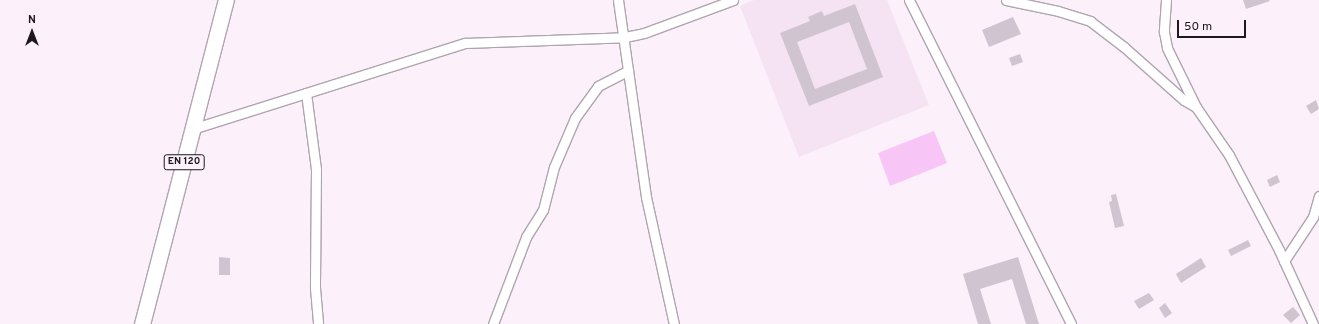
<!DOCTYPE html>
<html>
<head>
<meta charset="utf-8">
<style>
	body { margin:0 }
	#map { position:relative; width:1319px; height:324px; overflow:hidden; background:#fcf0fb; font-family:Overpass,sans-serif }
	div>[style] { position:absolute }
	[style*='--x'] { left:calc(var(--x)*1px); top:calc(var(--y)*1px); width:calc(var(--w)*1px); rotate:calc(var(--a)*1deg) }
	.built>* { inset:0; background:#f5e3f4 }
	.green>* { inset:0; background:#f8c6f6 }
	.building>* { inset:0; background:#cfc4cf }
	.roads { filter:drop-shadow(1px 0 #afa5af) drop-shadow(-1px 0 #afa5af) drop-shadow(0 1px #afa5af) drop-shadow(0 -1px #afa5af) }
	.street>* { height:9px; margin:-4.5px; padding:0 4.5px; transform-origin:4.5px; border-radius:4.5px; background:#fff }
	.primary>* { height:15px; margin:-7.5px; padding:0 7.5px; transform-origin:7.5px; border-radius:7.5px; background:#fff }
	span { translate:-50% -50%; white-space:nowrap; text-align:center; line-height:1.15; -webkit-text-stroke:4px #fcf0fb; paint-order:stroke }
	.shield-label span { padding:1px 3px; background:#fcf0fb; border:1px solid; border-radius:3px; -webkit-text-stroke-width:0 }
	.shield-label { font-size:10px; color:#1c181b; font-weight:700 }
	.north { position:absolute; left:12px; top:12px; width:40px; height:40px; -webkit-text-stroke:3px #fcf0fb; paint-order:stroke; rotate:0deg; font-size:11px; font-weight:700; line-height:16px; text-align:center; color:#1c181b }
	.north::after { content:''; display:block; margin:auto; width:14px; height:18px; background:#1c181b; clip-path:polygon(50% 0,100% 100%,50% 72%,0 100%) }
	.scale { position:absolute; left:1177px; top:20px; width:69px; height:18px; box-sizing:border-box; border:2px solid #1c181b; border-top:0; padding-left:5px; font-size:12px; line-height:14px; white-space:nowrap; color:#1c181b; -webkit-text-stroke:3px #fcf0fb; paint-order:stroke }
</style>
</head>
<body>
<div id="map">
	<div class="built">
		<i style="clip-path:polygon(754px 0,887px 0,929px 105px,799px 157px,740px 6px)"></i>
	</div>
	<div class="green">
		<i style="clip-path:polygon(934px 131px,947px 163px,890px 186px,878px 153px)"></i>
	</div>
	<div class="building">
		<i style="clip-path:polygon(1243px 0,1269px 0,1270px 1px,1246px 9px)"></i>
		<i style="clip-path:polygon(evenodd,855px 4px,883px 77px,809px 106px,780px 33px,810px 21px,808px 17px,822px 11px,824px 16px,855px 4px,849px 22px,867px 69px,815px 89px,797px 42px,849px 22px)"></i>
		<i style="clip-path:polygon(1013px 17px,1021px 34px,989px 47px,982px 30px)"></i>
		<i style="clip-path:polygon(1020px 54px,1023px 62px,1012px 66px,1009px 58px)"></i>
		<i style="clip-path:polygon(1316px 100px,1319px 109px,1311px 114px,1306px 106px)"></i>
		<i style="clip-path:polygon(1277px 175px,1280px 182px,1270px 187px,1267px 180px)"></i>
		<i style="clip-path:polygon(1116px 194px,1124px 226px,1115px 228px,1109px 202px,1112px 201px,1111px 195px)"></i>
		<i style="clip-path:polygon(1248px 240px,1251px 246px,1231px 256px,1228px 250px)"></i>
		<i style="clip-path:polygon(219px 257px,230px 258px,230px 275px,219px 275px)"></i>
		<i style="clip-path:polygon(1018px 257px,1039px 324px,1026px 324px,1012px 279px,980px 289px,991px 324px,978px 324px,963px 274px)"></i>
		<i style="clip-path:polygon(1201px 258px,1206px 267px,1181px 283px,1176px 274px)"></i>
		<i style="clip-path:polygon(1149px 293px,1154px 300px,1139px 309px,1134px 301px)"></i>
		<i style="clip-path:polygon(1165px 303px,1172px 313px,1165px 318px,1159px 308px)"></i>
		<i style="clip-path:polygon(1293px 307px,1300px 315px,1291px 323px,1283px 315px)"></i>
	</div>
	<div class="roads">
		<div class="street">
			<i style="--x:618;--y:0;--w:199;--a:81.9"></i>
			<i style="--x:646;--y:197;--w:130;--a:77.6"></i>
			<i style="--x:909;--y:0;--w:362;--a:63.4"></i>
			<i style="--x:1006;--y:0;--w:53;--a:11.9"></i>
			<i style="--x:1058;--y:11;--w:34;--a:17"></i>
			<i style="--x:1090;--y:21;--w:43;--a:37.4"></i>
			<i style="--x:1124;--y:47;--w:80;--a:41.5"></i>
			<i style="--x:1184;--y:100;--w:14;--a:30"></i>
			<i style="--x:1196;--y:107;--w:58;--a:55.5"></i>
			<i style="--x:1229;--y:155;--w:107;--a:62.2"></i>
			<i style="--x:1279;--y:250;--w:81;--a:65.3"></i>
			<i style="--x:1166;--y:0;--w:32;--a:94"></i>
			<i style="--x:1164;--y:32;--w:16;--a:79"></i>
			<i style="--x:1167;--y:48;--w:66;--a:63.8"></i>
			<i style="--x:306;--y:93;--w:77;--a:82.5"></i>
			<i style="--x:316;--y:169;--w:119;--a:90.5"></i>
			<i style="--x:315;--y:288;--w:36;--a:85"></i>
			<i style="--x:192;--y:129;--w:286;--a:-17.5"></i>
			<i style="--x:465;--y:43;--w:160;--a:-2.1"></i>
			<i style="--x:625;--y:37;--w:19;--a:-12"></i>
			<i style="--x:644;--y:33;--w:95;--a:-20.3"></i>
			<i style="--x:1284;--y:261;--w:53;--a:-56.6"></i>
			<i style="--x:1313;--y:217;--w:22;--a:-74"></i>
			<i style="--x:493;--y:324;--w:93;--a:-69.2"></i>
			<i style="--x:526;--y:237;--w:32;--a:-58"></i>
			<i style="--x:543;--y:210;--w:44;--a:-75.7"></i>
			<i style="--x:554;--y:167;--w:53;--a:-66.8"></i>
			<i style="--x:575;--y:118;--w:39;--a:-54"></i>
			<i style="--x:598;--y:86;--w:34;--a:-27"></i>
		</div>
		<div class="primary">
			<i style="--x:142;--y:324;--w:335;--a:-75.5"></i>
		</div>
	</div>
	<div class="shield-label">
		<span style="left:184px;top:162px">EN 120</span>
	</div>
	<div class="north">N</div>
	<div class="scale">50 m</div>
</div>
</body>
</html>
